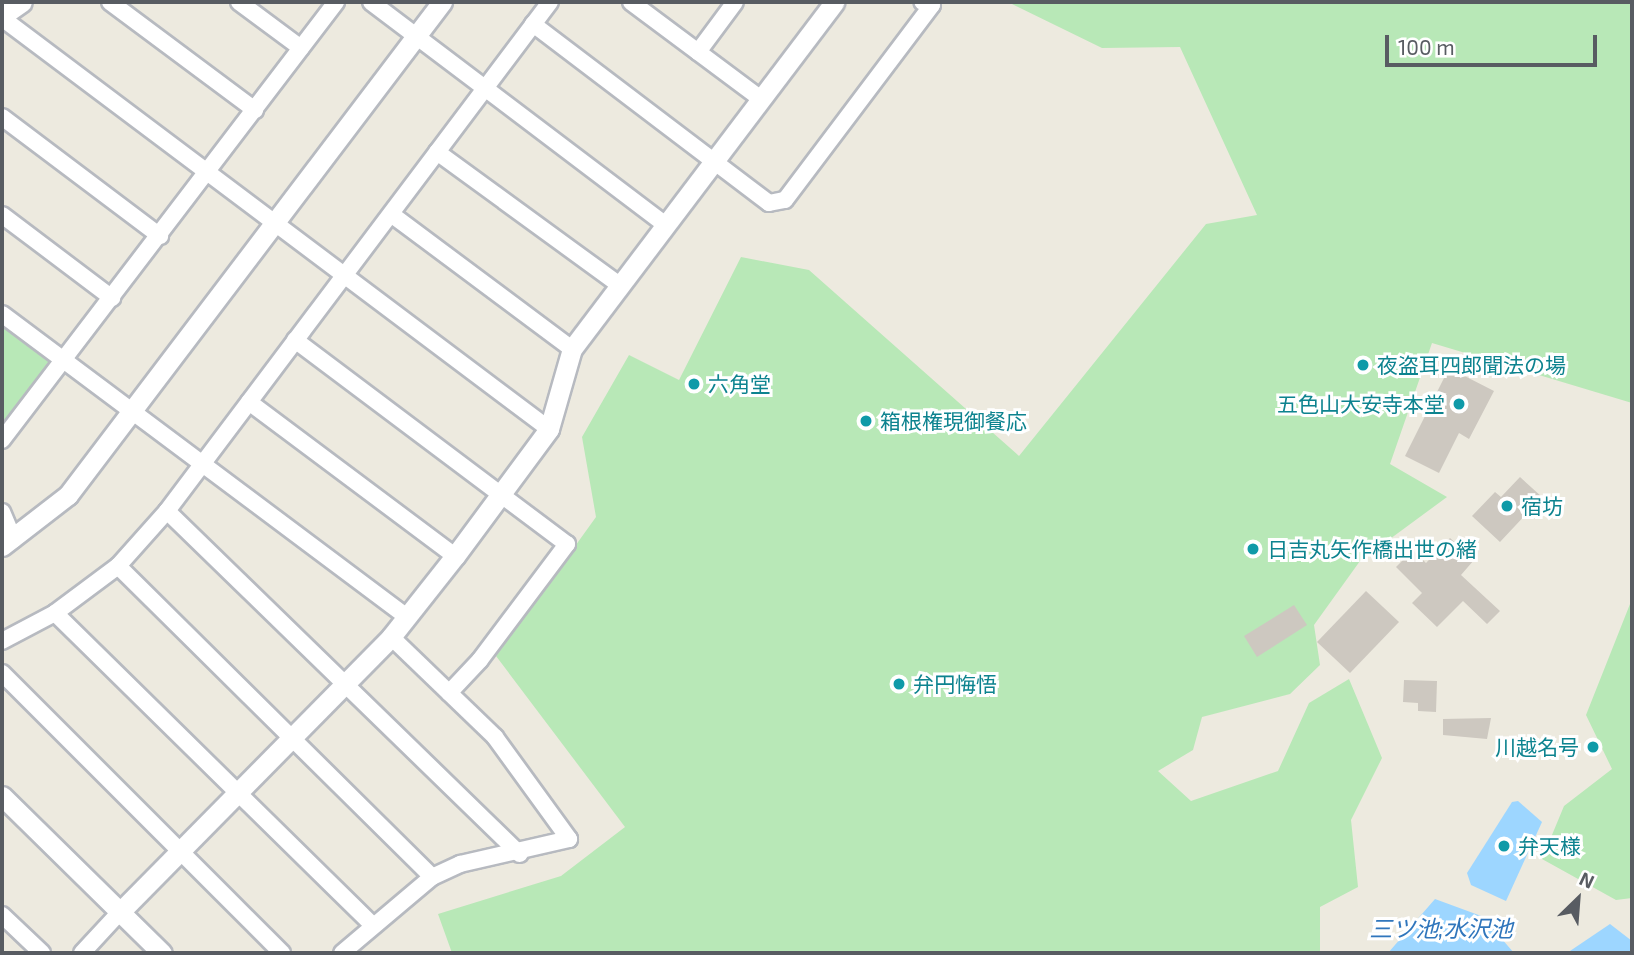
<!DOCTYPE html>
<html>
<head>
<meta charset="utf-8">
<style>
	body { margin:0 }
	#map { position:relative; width:1634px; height:955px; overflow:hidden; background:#edeadf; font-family:"Exo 2","Noto Sans JP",sans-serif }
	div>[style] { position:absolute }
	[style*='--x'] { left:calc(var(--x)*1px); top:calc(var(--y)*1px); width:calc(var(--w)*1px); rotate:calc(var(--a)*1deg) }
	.green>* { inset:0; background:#b8e8b7 }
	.water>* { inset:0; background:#9dd6ff }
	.building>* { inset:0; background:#cdc8c0 }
	.roads { filter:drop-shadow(2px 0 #b7bac0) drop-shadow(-2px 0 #b7bac0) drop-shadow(0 2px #b7bac0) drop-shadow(0 -2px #b7bac0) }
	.minor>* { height:16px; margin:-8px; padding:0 8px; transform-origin:8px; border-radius:8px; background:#fff }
	.tertiary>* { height:19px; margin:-9.5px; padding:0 9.5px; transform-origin:9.5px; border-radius:9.5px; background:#fff }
	.dots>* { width:19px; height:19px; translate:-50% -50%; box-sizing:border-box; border:4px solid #fff; border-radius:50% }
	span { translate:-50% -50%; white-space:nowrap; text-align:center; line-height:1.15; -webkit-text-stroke:6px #fff; paint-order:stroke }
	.culture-label { font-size:21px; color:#0d838f }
	.left { translate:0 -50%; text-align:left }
	.right { translate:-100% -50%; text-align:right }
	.water-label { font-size:23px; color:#3076bc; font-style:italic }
	.frame { position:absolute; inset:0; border:4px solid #585c62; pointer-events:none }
	.north { position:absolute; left:1543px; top:864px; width:70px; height:70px; -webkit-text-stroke:5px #fff; paint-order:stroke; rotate:25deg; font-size:19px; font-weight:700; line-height:28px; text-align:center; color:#585c62 }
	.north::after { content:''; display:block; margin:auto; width:24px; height:32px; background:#585c62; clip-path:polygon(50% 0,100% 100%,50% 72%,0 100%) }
	.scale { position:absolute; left:1385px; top:35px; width:212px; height:32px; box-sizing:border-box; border:4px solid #585c62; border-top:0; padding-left:9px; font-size:21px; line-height:24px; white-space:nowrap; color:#585c62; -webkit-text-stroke:5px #fff; paint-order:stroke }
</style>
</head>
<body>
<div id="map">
	<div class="green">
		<i style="clip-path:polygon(1008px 2px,1632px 2px,1632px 403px,1432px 343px,1390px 464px,1447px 497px,1360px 561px,1314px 625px,1320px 665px,1290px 694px,1202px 717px,1193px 750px,1158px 771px,1191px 801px,1278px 771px,1309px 703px,1349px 679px,1382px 758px,1351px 820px,1358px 887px,1320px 907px,1320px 953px,452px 953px,438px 914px,561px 876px,625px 827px,496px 656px,596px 517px,582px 437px,629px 355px,679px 380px,741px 257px,809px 270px,1019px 456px,1206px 224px,1257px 215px,1180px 47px,1102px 48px)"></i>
		<i style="clip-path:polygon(2px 319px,57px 361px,2px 434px)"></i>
		<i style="clip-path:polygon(1632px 599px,1632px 898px,1616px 900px,1542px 859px,1564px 806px,1612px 769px,1586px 715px)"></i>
	</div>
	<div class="water">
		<i style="clip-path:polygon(1518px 801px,1542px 822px,1506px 901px,1471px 885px,1467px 873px,1512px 802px)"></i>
		<i style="clip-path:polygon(1435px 899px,1503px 924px,1501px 938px,1514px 953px,1388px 953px)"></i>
		<i style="clip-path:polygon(1610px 924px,1632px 941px,1632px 953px,1567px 953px)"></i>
	</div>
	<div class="building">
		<i style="clip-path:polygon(1449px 368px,1494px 391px,1469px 439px,1459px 433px,1439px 473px,1405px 456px)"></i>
		<i style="clip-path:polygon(1520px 477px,1542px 497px,1500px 542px,1472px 516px,1495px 492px,1501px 497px)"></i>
		<i style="clip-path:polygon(1450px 538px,1474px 560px,1461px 575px,1500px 611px,1487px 624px,1463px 601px,1437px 627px,1412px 603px,1422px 593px,1396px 567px,1413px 550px,1426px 563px)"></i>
		<i style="clip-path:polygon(1366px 591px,1399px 622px,1350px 673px,1317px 642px)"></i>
		<i style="clip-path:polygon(1294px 605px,1307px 625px,1257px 657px,1244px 636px)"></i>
		<i style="clip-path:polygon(1404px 680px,1437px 681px,1436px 712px,1418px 711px,1418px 703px,1403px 702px)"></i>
		<i style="clip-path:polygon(1491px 718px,1487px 739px,1443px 735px,1443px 719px)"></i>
	</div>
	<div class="roads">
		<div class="minor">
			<i style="--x:110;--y:2;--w:181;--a:36.7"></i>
			<i style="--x:239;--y:2;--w:77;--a:36.6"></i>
			<i style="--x:371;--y:2;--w:371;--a:37.1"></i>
			<i style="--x:631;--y:2;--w:162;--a:36.7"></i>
			<i style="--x:2;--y:18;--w:684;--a:36.92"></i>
			<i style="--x:533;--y:24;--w:296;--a:37.2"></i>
			<i style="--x:769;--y:203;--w:16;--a:-11"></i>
			<i style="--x:785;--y:200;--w:244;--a:-53"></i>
			<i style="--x:932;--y:5;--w:10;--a:-163"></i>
			<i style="--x:698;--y:52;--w:62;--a:-53.5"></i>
			<i style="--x:2;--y:117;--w:198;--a:37"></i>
			<i style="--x:437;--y:152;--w:228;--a:36.1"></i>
			<i style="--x:391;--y:214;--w:226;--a:36.7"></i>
			<i style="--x:2;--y:215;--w:138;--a:37"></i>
			<i style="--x:2;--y:314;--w:506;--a:36.8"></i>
			<i style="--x:295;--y:340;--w:340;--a:36.9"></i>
			<i style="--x:567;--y:544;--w:145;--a:126.9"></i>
			<i style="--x:480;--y:660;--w:45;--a:133.2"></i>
			<i style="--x:249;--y:402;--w:257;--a:36.8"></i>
			<i style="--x:2;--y:440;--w:551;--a:-52.67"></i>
			<i style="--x:167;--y:511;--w:492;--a:44.2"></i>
			<i style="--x:2;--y:512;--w:30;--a:67"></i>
			<i style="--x:118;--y:566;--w:442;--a:44.7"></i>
			<i style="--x:55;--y:613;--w:445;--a:44.5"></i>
			<i style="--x:2;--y:641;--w:60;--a:-27.8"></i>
			<i style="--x:55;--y:613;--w:79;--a:-36.7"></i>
			<i style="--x:118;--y:566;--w:74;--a:-48.3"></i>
			<i style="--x:167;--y:511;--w:637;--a:-53.04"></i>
			<i style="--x:2;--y:673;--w:396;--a:45"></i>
			<i style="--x:2;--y:915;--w:55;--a:43.5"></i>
			<i style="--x:82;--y:953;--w:56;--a:-47.2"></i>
			<i style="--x:342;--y:953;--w:118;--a:-40.2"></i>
			<i style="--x:432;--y:877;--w:31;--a:-25"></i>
			<i style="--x:460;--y:864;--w:112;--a:-12.9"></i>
			<i style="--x:569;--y:839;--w:126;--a:-126"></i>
			<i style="--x:495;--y:737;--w:144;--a:-136.1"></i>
		</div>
		<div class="tertiary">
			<i style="--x:2;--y:16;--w:24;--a:-35"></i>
			<i style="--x:2;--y:546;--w:83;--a:-37.7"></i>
			<i style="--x:68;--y:495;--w:619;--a:-52.82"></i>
			<i style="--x:2;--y:796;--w:224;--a:44.5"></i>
			<i style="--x:120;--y:912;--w:386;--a:-45.4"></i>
			<i style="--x:391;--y:637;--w:103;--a:-51.7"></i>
			<i style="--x:455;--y:556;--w:158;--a:-53.5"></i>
			<i style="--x:549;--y:429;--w:83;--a:-74"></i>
			<i style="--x:572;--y:349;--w:435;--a:-52.9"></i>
		</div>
	</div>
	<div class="dots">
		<i style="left:1363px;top:365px;background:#0f9aa8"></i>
		<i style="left:694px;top:384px;background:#0f9aa8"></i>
		<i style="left:1459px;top:404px;background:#0f9aa8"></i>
		<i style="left:866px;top:421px;background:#0f9aa8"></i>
		<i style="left:1507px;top:506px;background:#0f9aa8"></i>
		<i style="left:1253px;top:549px;background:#0f9aa8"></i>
		<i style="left:899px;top:684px;background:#0f9aa8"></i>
		<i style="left:1593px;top:747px;background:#0f9aa8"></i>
		<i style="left:1504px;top:846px;background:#0f9aa8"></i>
	</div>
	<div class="culture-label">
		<span class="left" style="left:1377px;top:365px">夜盗耳四郎聞法の場</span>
		<span class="left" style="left:708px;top:384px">六角堂</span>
		<span class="right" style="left:1445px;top:404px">五色山大安寺本堂</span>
		<span class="left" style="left:880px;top:421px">箱根権現御餐応</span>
		<span class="left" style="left:1521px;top:506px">宿坊</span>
		<span class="left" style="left:1267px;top:549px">日吉丸矢作橋出世の緒</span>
		<span class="left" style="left:913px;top:684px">弁円悔悟</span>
		<span class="right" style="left:1579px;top:747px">川越名号</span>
		<span class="left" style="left:1518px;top:846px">弁天様</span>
	</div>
	<div class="water-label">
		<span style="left:1441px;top:928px">三ツ池;水沢池</span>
	</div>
	<div class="frame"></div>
	<div class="north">N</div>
	<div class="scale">100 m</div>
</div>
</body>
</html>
